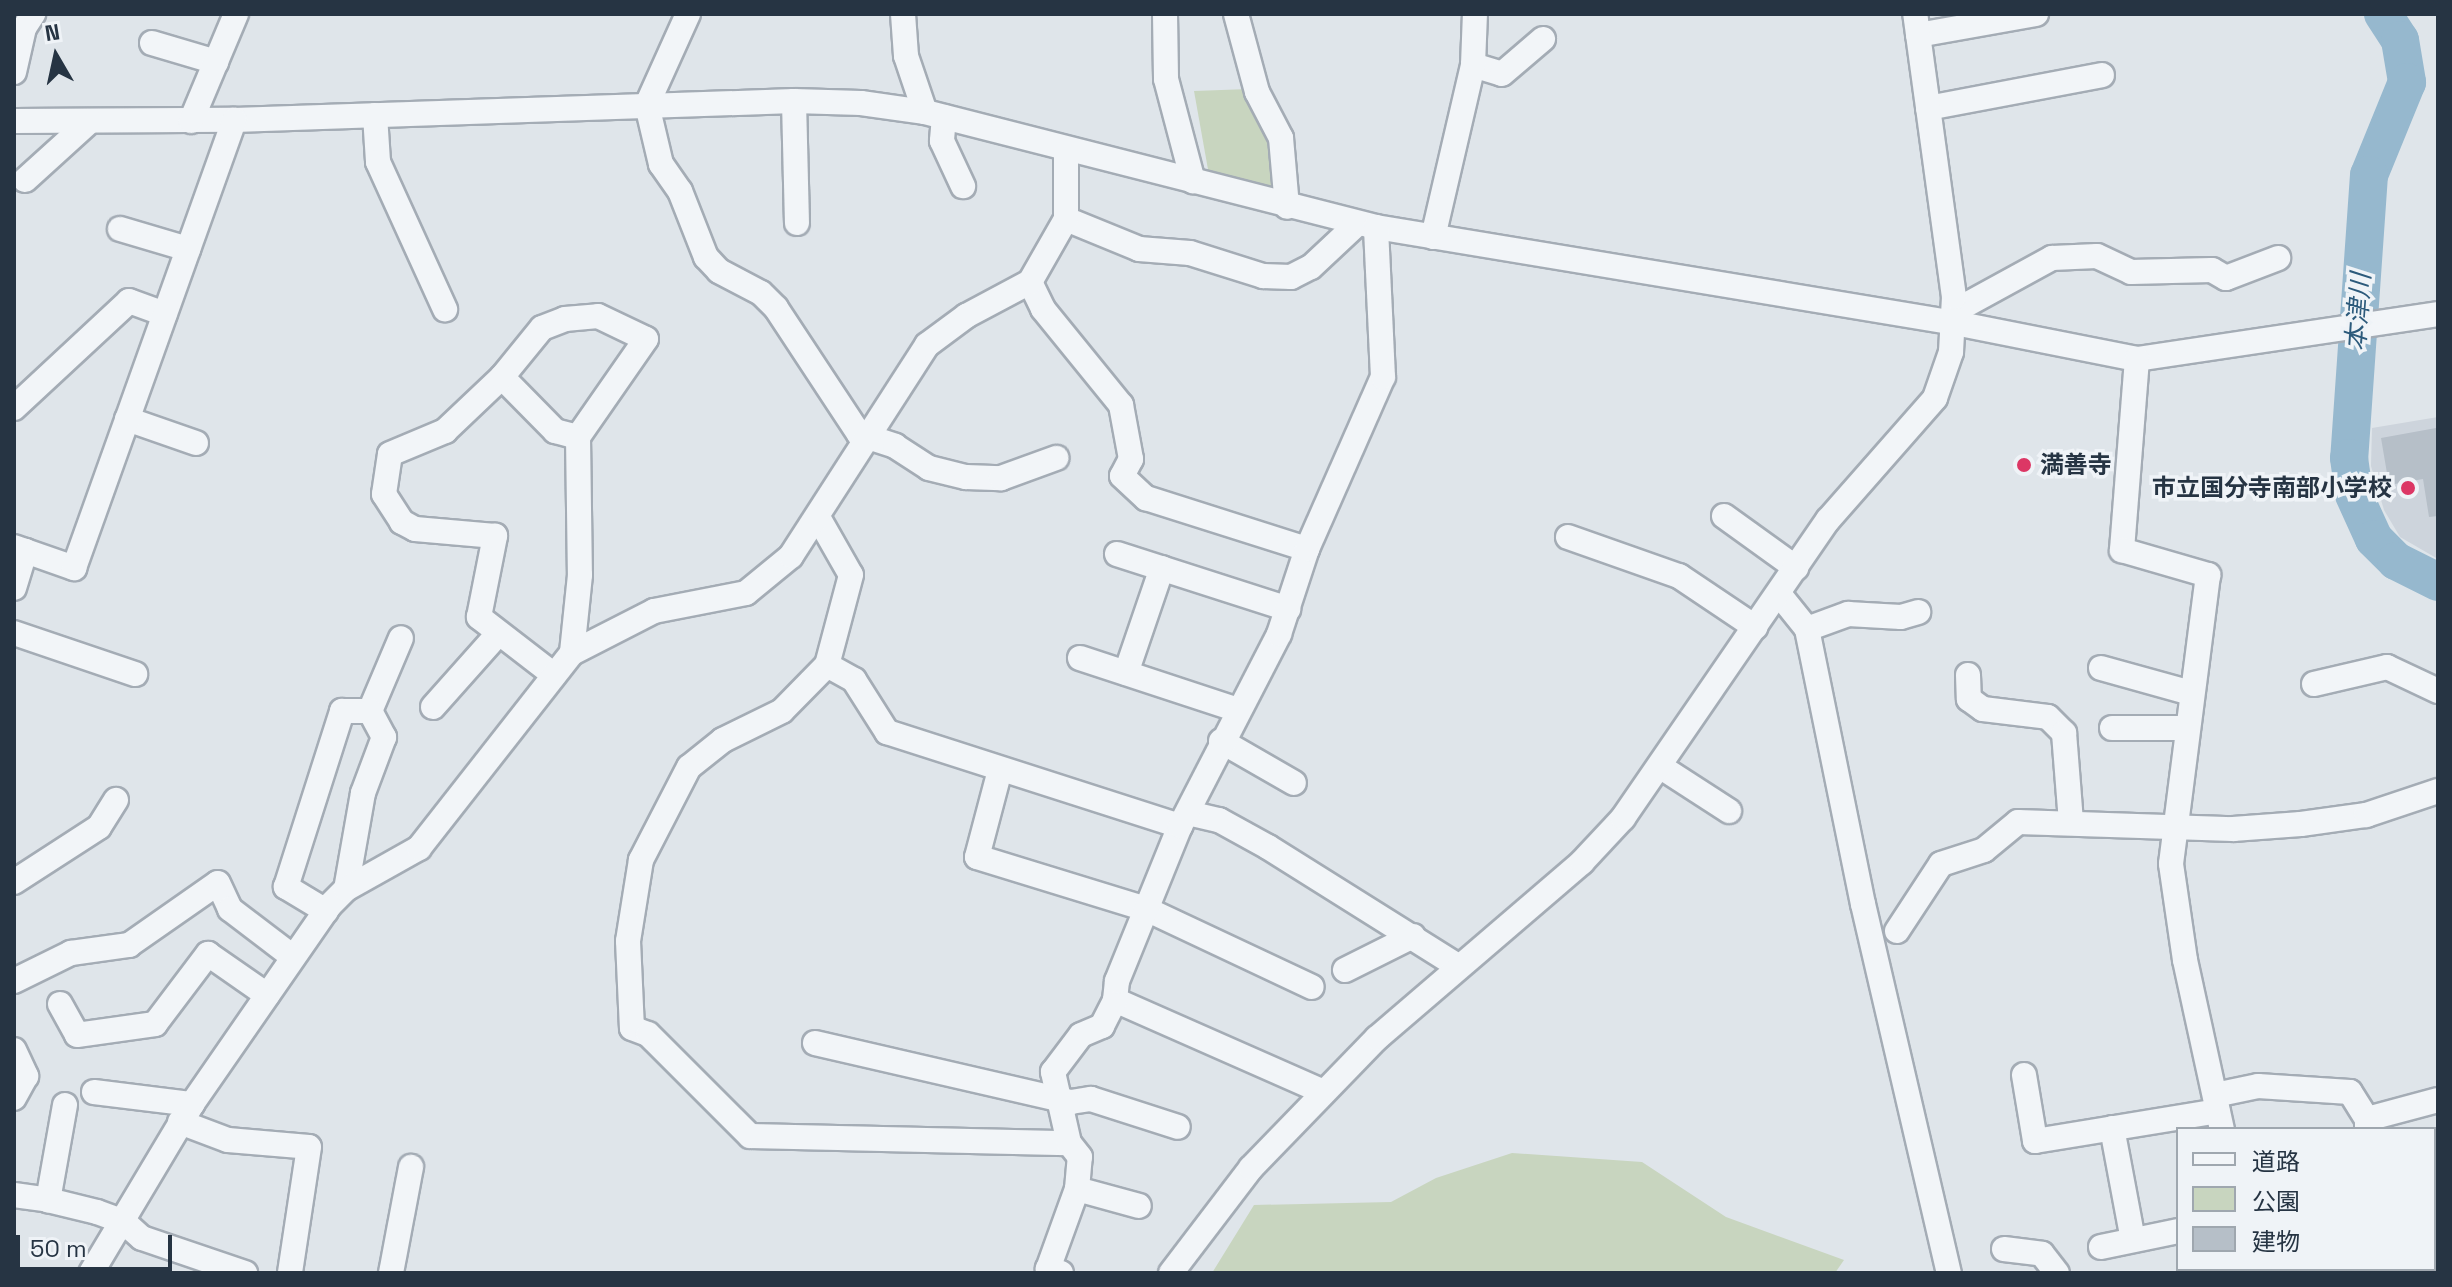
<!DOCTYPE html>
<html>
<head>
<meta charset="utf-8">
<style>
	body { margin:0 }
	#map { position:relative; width:2452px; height:1287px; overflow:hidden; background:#dfe5ea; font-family:"Space Grotesk","Noto Sans JP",sans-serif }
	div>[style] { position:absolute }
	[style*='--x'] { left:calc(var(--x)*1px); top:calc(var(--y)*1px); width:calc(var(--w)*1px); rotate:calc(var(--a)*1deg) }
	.built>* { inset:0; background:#cdd4dc }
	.green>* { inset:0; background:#c8d5bf }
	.river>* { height:38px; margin:-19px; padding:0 19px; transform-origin:19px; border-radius:19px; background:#96b8ce }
	.building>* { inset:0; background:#b6bfc8 }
	.roads { filter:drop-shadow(2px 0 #a4acb5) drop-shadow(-2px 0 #a4acb5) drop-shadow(0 2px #a4acb5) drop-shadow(0 -2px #a4acb5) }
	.minor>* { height:24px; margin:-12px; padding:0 12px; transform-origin:12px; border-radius:12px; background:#f2f5f8 }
	.dots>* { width:22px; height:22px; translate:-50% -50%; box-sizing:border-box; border:4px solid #eff3f7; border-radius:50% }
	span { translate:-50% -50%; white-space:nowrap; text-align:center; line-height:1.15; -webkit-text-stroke:7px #eff3f7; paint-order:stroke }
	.poi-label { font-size:24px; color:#263443; font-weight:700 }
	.left { translate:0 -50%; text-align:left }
	.right { translate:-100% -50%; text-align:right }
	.water-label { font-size:26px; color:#2c5a7b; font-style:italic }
	.frame { position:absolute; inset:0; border:16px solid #263443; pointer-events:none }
	.legend { position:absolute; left:2176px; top:1127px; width:260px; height:144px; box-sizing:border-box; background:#eff3f7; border:2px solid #9fa7af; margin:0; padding:10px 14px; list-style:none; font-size:24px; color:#263443 }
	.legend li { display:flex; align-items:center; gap:16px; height:40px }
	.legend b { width:40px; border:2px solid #9fa7af }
	.north { position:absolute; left:16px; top:16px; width:80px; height:80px; -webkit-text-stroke:6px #eff3f7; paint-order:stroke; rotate:351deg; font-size:22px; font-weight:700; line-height:32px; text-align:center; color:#263443 }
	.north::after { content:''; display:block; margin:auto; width:28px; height:36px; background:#263443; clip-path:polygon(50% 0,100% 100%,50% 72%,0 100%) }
	.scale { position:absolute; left:16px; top:1235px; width:156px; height:36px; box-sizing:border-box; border:4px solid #263443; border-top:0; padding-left:10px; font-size:24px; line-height:28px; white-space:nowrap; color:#263443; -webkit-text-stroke:6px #eff3f7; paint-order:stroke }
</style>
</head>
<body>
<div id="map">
	<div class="built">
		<i style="clip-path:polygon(2438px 417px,2438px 559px,2400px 537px,2384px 510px,2371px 466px,2372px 428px)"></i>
	</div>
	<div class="green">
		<i style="clip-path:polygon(1249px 89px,1276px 139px,1278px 193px,1209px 175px,1194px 91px)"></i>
		<i style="clip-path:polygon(1512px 1153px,1642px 1162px,1726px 1217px,1844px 1260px,1835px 1273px,1212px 1273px,1254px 1205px,1391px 1202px,1436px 1178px)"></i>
	</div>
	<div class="river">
		<i style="--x:2383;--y:14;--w:31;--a:57"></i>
		<i style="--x:2400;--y:40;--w:43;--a:80.5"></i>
		<i style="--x:2407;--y:82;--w:100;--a:112.2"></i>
		<i style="--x:2369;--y:175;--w:284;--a:94"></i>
		<i style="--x:2349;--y:458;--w:37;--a:82"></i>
		<i style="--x:2354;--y:495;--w:48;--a:65.6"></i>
		<i style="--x:2374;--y:539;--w:31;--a:45"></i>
		<i style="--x:2396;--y:561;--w:47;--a:26.6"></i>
	</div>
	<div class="building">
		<i style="clip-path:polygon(2436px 428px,2438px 516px,2429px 517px,2423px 479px,2389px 485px,2381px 438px)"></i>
	</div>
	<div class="roads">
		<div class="minor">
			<i style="--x:688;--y:14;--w:100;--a:114.3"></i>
			<i style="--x:647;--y:105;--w:61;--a:76.7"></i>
			<i style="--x:661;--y:164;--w:33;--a:55"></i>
			<i style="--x:680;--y:191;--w:71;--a:68.5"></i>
			<i style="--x:706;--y:257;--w:19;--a:47"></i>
			<i style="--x:719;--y:271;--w:47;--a:27.6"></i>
			<i style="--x:761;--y:293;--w:21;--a:45"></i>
			<i style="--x:776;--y:308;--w:151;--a:56.6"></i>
			<i style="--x:859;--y:434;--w:38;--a:18"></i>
			<i style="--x:895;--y:446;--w:40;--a:32.9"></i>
			<i style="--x:929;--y:468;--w:38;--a:14"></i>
			<i style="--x:966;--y:477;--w:35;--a:2"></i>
			<i style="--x:1001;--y:478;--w:59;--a:-20"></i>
			<i style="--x:903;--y:14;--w:42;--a:85.9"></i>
			<i style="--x:906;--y:56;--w:59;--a:71.3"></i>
			<i style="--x:1165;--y:14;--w:65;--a:89.1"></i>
			<i style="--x:1166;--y:79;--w:106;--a:75.2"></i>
			<i style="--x:1236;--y:14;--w:81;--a:74.9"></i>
			<i style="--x:1257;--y:92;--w:52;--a:62.4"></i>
			<i style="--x:1281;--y:138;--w:69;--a:85"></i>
			<i style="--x:1918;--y:35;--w:120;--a:-10.1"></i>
			<i style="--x:152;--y:43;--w:67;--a:16.5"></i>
			<i style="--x:1473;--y:65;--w:30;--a:17"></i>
			<i style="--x:1502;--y:74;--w:54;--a:-40.5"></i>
			<i style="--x:14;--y:72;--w:45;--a:-77.2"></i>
			<i style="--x:24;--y:28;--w:17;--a:-57"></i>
			<i style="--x:794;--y:101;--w:122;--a:88.6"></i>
			<i style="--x:1928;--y:108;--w:177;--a:-10.7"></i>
			<i style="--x:375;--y:115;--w:47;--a:86.3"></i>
			<i style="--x:378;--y:162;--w:162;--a:65.5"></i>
			<i style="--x:944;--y:117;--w:24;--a:95"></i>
			<i style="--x:942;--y:141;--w:50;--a:65"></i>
			<i style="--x:14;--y:121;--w:220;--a:-0.3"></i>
			<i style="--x:234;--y:120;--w:560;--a:-1.94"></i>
			<i style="--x:794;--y:101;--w:67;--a:1.7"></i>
			<i style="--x:861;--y:103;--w:65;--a:8"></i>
			<i style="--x:925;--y:112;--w:465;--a:14.3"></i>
			<i style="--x:1376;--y:227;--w:587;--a:9.41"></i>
			<i style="--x:1955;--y:323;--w:186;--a:11.2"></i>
			<i style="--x:2137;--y:359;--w:304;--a:-8.5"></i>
			<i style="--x:191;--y:121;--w:116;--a:-67.2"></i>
			<i style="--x:25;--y:180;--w:88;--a:-42.2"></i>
			<i style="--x:1066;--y:219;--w:79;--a:22.3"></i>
			<i style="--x:1139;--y:249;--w:51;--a:4.5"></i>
			<i style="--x:1190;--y:253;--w:77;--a:17.5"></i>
			<i style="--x:1263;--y:276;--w:28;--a:2"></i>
			<i style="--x:1291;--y:277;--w:22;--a:-27"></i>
			<i style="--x:1311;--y:267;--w:64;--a:-43.1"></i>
			<i style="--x:120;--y:229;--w:71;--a:16.4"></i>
			<i style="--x:1433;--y:237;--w:177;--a:-76.9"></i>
			<i style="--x:1473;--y:65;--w:51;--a:-87.8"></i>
			<i style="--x:1030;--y:282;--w:30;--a:64"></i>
			<i style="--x:1043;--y:309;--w:124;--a:50.9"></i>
			<i style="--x:1121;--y:405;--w:55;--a:79.5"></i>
			<i style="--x:1131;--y:459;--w:19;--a:118"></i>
			<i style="--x:1122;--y:476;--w:33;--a:43"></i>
			<i style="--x:1146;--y:498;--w:169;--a:17.6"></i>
			<i style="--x:1955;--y:311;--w:111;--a:-28.7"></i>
			<i style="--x:2052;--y:258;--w:45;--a:-2.5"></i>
			<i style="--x:2097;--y:256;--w:38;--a:25"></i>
			<i style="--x:2131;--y:272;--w:81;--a:-1.4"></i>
			<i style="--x:2212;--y:270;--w:16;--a:30"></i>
			<i style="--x:2226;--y:278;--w:56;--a:-21"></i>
			<i style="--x:2137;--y:359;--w:192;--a:94.5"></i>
			<i style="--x:2122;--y:550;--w:90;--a:16.2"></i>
			<i style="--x:2208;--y:575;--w:291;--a:97.3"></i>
			<i style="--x:2171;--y:864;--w:97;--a:81.7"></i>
			<i style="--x:2185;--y:960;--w:173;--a:77.7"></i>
			<i style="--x:502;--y:377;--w:76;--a:45.5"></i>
			<i style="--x:555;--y:431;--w:24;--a:15"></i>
			<i style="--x:14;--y:408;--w:157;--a:-42.9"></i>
			<i style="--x:129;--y:301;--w:38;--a:20"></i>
			<i style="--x:127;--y:419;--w:73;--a:19.2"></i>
			<i style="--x:1724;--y:516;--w:89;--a:35.8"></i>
			<i style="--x:819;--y:519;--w:64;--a:60.3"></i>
			<i style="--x:851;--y:575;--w:93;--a:104.9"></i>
			<i style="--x:827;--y:665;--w:31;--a:29"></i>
			<i style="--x:854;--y:680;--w:62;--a:57.6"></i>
			<i style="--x:887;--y:732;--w:308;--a:17.8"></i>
			<i style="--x:1568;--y:537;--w:118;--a:19.4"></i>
			<i style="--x:1679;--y:576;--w:92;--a:33.9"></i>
			<i style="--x:14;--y:547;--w:64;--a:19.3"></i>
			<i style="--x:74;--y:568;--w:476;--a:-70.3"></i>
			<i style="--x:1117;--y:554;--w:180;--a:17.8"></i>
			<i style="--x:14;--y:588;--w:39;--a:-73"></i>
			<i style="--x:1779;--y:594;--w:45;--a:51.3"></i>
			<i style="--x:1807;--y:629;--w:281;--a:78.5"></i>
			<i style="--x:1863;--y:904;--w:379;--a:76.9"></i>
			<i style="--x:1807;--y:629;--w:44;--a:-20.1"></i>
			<i style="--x:1848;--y:614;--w:53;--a:3.2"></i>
			<i style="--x:1901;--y:617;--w:18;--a:-16"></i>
			<i style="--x:14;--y:633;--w:128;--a:18.7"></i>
			<i style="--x:1080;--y:658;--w:166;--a:18.2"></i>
			<i style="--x:827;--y:665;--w:64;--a:134.4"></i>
			<i style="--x:782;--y:711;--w:66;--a:153.8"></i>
			<i style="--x:723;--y:740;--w:43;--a:141.5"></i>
			<i style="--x:689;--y:767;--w:105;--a:117.3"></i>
			<i style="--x:641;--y:860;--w:82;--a:99.1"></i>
			<i style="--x:628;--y:941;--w:87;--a:87.4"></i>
			<i style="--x:632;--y:1028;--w:17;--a:21"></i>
			<i style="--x:648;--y:1034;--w:144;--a:45"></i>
			<i style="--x:750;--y:1136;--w:319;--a:1.3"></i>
			<i style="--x:2101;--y:668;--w:93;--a:15.5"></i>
			<i style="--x:1126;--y:673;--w:111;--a:-71.1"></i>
			<i style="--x:554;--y:675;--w:95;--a:-142.3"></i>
			<i style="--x:479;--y:617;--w:83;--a:-78.8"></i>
			<i style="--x:495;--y:536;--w:80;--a:-175"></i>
			<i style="--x:415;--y:529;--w:15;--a:-152"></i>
			<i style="--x:402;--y:522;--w:33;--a:-123"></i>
			<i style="--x:384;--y:494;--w:40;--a:-81.5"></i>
			<i style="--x:390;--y:454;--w:60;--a:-22.7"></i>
			<i style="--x:445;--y:431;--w:79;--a:-43.5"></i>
			<i style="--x:502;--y:377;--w:63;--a:-50.8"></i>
			<i style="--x:542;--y:328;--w:25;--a:-21"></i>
			<i style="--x:565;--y:319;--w:33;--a:-5"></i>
			<i style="--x:598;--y:316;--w:53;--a:25.6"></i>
			<i style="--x:646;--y:339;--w:119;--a:124.8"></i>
			<i style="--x:578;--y:437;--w:138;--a:89.2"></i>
			<i style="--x:580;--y:575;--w:78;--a:95.9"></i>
			<i style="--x:1968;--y:675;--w:24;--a:88"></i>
			<i style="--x:1969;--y:699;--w:17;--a:36"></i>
			<i style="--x:1983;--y:709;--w:65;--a:7"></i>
			<i style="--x:2048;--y:717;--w:23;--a:45"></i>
			<i style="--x:2064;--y:733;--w:89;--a:85.5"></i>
			<i style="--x:2314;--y:684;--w:75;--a:-13.1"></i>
			<i style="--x:2387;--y:667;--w:56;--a:25.2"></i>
			<i style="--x:433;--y:707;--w:98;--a:-48.3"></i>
			<i style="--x:370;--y:711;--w:79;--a:-67"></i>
			<i style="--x:2112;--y:728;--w:75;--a:0"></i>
			<i style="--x:1221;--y:741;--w:84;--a:29.9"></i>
			<i style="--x:1661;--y:767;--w:81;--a:32.9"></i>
			<i style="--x:1000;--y:770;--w:90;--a:104.8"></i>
			<i style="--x:977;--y:857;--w:177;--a:17.1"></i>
			<i style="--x:1146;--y:909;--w:183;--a:25.2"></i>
			<i style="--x:1188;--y:813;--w:32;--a:13"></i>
			<i style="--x:1219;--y:820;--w:56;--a:28.9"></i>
			<i style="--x:1268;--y:847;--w:222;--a:32.1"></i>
			<i style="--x:14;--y:882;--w:101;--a:-32.9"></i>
			<i style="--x:99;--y:827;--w:32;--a:-58"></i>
			<i style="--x:326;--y:911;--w:47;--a:-149"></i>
			<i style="--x:286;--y:887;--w:185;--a:-72.3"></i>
			<i style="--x:342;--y:711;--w:28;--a:0"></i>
			<i style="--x:370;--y:711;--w:30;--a:62"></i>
			<i style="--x:384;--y:737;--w:60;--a:110.6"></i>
			<i style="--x:363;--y:793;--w:97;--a:100"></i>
			<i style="--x:1897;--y:931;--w:80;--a:-56.7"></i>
			<i style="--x:1941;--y:864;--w:45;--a:-18"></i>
			<i style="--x:1984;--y:850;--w:44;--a:-39.5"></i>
			<i style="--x:2018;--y:822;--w:215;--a:1.9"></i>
			<i style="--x:2233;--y:829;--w:68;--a:-4.2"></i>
			<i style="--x:2301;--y:824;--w:66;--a:-7.9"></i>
			<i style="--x:2366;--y:815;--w:76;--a:-18.4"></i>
			<i style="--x:1345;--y:970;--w:76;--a:-26.6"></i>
			<i style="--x:14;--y:981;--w:64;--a:-26.2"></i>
			<i style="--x:71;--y:953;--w:59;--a:-7.9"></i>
			<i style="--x:129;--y:945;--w:108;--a:-34.9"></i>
			<i style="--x:218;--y:883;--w:29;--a:65"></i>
			<i style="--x:230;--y:909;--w:79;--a:37.3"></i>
			<i style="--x:1115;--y:1000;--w:228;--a:23.8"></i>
			<i style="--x:60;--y:1004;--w:35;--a:61"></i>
			<i style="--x:77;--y:1035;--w:79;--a:-8"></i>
			<i style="--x:155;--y:1024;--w:88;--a:-52.9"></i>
			<i style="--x:208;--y:954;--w:72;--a:34.8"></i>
			<i style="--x:815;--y:1043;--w:263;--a:13"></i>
			<i style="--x:1071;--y:1102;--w:20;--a:-9"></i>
			<i style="--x:1091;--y:1099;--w:91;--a:17.8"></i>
			<i style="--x:14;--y:1050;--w:29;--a:65"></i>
			<i style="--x:26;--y:1076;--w:25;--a:119"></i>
			<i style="--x:2024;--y:1075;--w:67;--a:80.5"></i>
			<i style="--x:2035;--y:1141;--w:185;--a:-9.3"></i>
			<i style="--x:94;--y:1092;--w:99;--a:7"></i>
			<i style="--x:2215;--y:1095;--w:44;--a:-11.8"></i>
			<i style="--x:2258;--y:1086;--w:92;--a:3.7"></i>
			<i style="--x:2350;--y:1092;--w:32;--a:58"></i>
			<i style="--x:2367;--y:1119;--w:10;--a:90"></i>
			<i style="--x:65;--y:1105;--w:97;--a:100.1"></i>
			<i style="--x:48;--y:1200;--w:50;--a:13.8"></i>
			<i style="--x:97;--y:1212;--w:29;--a:20"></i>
			<i style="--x:124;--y:1222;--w:24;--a:42"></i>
			<i style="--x:142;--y:1238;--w:109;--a:18.8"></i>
			<i style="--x:2367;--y:1119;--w:73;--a:-15"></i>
			<i style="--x:180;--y:1122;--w:51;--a:20.6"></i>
			<i style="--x:228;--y:1140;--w:81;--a:4.9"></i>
			<i style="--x:309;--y:1147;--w:127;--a:98.6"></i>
			<i style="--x:2112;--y:1128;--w:114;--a:79.4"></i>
			<i style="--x:2434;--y:1165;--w:4;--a:-14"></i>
			<i style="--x:1077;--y:1189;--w:64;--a:15.3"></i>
			<i style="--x:14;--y:1195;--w:34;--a:8"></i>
			<i style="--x:2101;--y:1247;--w:79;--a:-11.7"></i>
			<i style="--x:2004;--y:1249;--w:38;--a:7"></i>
			<i style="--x:2042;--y:1254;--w:24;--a:52"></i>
			<i style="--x:2250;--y:1269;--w:4;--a:76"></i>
			<i style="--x:2394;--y:1269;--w:4;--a:76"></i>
			<i style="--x:91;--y:1273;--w:197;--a:-59.1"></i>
			<i style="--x:192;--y:1104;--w:241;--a:-55.3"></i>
			<i style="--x:329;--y:906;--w:24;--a:-45"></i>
			<i style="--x:346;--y:889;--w:84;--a:-29.3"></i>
			<i style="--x:419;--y:848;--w:248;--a:-51.9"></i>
			<i style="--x:572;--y:653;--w:92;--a:-27.1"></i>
			<i style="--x:654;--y:611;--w:94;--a:-11.1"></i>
			<i style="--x:746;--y:593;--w:58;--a:-39.4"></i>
			<i style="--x:791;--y:556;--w:251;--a:-57.2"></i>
			<i style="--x:927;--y:345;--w:49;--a:-36.6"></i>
			<i style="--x:966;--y:316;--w:72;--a:-28"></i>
			<i style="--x:1030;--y:282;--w:73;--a:-60.3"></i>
			<i style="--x:1066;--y:219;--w:69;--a:-90"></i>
			<i style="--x:391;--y:1273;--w:108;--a:-79.3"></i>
			<i style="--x:1061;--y:1273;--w:14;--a:-163"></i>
			<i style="--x:1048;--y:1269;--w:85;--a:-70.1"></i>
			<i style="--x:1077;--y:1189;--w:32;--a:-85"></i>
			<i style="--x:1080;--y:1157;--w:18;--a:-128"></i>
			<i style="--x:1069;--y:1143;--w:73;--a:-102.7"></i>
			<i style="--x:1053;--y:1072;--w:46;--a:-52.9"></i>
			<i style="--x:1081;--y:1035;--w:23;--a:-23"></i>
			<i style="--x:1102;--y:1026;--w:29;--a:-63"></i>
			<i style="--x:1115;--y:1000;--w:19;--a:-84"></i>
			<i style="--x:1117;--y:981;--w:167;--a:-67.9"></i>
			<i style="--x:1180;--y:826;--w:216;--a:-62.7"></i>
			<i style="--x:1279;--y:634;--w:89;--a:-71.8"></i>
			<i style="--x:1307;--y:549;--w:188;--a:-66.2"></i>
			<i style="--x:1383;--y:377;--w:150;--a:-92.7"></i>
			<i style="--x:1171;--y:1273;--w:132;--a:-52.7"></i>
			<i style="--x:1251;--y:1168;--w:181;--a:-45.9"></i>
			<i style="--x:1377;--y:1038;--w:270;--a:-40.6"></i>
			<i style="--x:1582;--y:862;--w:60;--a:-47"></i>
			<i style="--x:1623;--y:818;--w:362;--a:-55.5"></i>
			<i style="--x:1828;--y:520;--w:162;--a:-48.7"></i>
			<i style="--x:1935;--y:398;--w:49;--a:-70.8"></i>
			<i style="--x:1951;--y:352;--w:55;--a:-86.9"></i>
			<i style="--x:1954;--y:297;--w:286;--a:-97.8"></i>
		</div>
	</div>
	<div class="dots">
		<i style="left:2024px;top:465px;background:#dc3765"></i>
		<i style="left:2408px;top:488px;background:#dc3765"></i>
	</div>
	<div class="poi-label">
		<span class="left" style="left:2040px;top:465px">満善寺</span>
		<span class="right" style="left:2392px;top:488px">市立国分寺南部小学校</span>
	</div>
	<div class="water-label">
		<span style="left:2359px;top:312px;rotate:-86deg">本津川</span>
	</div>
	<div class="frame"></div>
	<ul class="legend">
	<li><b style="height:10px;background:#f2f5f8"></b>道路</li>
	<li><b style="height:22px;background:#c8d5bf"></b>公園</li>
	<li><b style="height:22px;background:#b6bfc8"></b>建物</li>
	</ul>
	<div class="north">N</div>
	<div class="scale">50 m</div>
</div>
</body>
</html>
